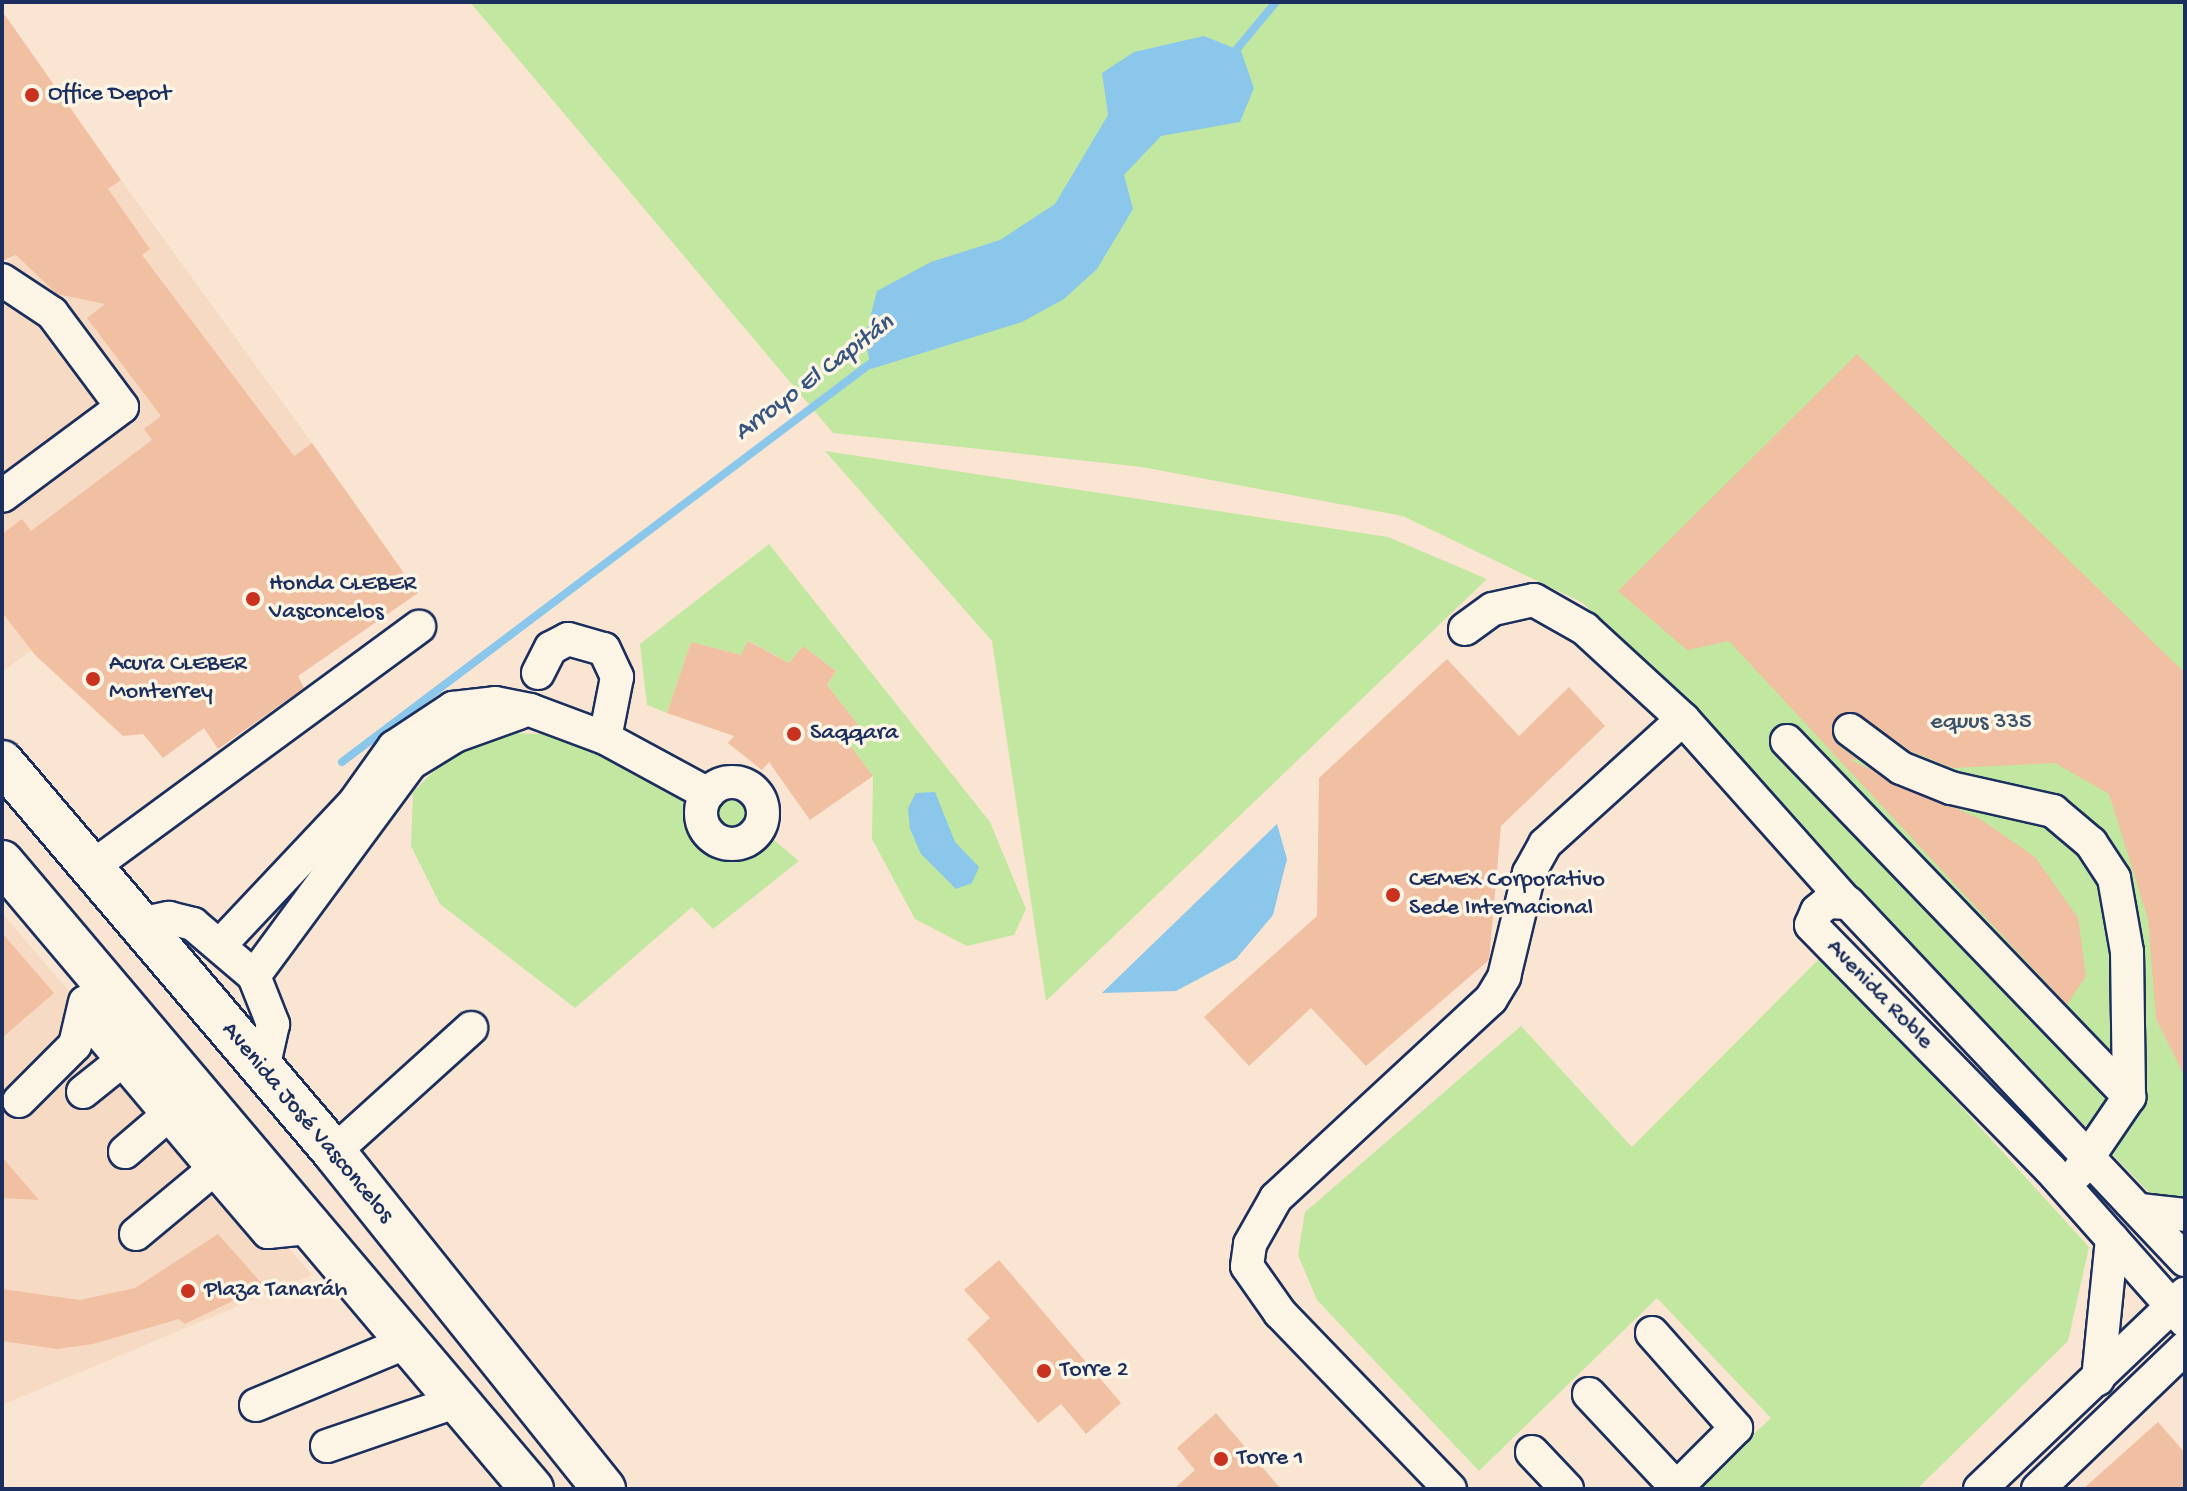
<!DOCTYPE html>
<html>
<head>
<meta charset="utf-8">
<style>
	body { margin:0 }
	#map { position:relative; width:2187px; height:1491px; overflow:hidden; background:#f9e5d1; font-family:"Gochi Hand",sans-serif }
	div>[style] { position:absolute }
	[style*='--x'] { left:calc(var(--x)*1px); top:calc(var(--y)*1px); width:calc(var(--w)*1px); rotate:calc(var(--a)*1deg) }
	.built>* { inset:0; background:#f7dac3 }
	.green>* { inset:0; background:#c2e7a1 }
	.round { border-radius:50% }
	.water>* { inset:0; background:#8bc7eb }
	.stream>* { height:8px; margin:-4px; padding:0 4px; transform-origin:4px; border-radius:4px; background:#8bc7eb }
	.building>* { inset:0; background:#f1bfa2 }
	.roads { filter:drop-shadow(2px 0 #1b2f5e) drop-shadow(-2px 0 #1b2f5e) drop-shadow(0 2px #1b2f5e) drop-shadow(0 -2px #1b2f5e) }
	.minor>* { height:32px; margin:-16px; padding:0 16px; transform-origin:16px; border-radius:16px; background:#fcf5e5 }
	.minor>.ring { margin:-16px; padding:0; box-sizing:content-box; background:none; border:32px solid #fcf5e5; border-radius:50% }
	.major>* { height:42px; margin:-21px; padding:0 21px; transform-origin:21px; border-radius:21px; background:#fcf5e5 }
	.dots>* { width:22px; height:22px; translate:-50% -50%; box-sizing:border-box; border:4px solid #fcf5e5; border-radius:50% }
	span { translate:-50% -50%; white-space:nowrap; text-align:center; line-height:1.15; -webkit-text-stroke:7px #fcf5e5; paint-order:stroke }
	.poi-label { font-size:24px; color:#1b2f5e }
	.left { translate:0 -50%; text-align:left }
	.park-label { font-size:24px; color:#3c546b }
	.street-label { font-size:24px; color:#1b2f5e }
	.water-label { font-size:26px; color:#375581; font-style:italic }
	.frame { position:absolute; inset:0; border:4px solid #1b2f5e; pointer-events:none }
</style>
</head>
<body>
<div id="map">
	<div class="built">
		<i style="clip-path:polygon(121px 180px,312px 443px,2px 672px,2px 265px)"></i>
		<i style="clip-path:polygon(2px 913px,312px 1275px,2px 1405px)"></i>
	</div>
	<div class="green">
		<i style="clip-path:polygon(470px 2px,2185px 2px,2185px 1230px,1583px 603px,1403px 516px,1142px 467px,833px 433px)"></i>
		<i style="clip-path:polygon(825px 451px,1388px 537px,1487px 579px,1046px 1001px,992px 641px)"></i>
		<i style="clip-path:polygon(769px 544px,990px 822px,1026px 909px,1014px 935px,967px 946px,915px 919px,872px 839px,873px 776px,846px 740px,858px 726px,827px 685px,836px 671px,803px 646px,789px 663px,749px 641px,741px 655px,691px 642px,667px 713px,647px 705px,640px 644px)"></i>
		<i style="clip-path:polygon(509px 733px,578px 735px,681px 791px,685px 819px,716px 854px,745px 855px,774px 840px,799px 861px,713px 929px,692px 907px,575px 1008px,440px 904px,411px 846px,413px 792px,454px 751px)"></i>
		<i class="round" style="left:710px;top:790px;width:44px;height:44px"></i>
		<i style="clip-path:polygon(1823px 955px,2089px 1247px,2068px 1341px,1917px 1489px,1694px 1489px,1771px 1418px,1657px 1298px,1479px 1471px,1317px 1300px,1298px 1255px,1305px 1212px,1521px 1026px,1632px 1147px)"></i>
	</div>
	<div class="water">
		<i style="clip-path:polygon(1204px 36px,1241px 51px,1254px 88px,1240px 122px,1161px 136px,1124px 175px,1133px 209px,1097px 269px,1064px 299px,1022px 322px,871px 369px,865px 337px,877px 291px,931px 262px,1000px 240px,1055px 204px,1108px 115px,1102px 73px,1134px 52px)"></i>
		<i style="clip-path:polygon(935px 792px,955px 842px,979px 867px,972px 883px,956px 889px,921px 854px,910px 829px,908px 808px,916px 793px)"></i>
		<i style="clip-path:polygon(1277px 824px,1287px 859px,1273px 915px,1236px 959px,1176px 991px,1102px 993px)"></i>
	</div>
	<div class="stream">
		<i style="--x:1231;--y:56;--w:70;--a:-50.2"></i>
		<i style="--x:342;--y:762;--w:673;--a:-37.02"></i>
	</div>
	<div class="building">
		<i style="clip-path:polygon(2px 11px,121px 180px,108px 189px,150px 249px,142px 255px,294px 456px,312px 443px,418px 593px,298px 676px,304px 688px,218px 749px,204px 728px,163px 758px,143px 734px,123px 736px,35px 655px,2px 612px,2px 534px,22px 519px,31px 531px,152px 440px,144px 429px,161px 416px,87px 318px,105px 304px,57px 294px,16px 255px,2px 261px)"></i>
		<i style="clip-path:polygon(1857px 354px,2185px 673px,2185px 1077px,2156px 1019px,2148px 919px,2109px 794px,2055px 763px,1953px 768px,1910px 751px,1853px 711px,1831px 727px,1838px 745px,1858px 760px,1848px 759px,1980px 819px,2035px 857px,2078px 918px,2086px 976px,2067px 1005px,1729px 641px,1687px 650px,1618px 591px)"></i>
		<i style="clip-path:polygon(748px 641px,789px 663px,803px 646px,836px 671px,827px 685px,859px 726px,846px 740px,873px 776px,810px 820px,769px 762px,762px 770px,728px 743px,734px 736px,667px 713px,691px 642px,741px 655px)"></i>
		<i style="clip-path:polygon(1447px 659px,1519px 736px,1569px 687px,1605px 726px,1501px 826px,1489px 960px,1366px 1066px,1311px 1008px,1249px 1066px,1204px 1017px,1317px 916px,1319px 778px)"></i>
		<i style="clip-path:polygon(2px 933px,54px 993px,2px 1038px)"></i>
		<i style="clip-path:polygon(2px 1157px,39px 1200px,2px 1198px)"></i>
		<i style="clip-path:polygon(218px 1234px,264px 1286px,185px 1324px,179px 1319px,93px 1344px,57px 1349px,2px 1341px,2px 1289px,80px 1300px,135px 1288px)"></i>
		<i style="clip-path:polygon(999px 1260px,1121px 1403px,1086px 1434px,1061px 1404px,1038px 1423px,967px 1339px,990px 1318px,964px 1290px)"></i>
		<i style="clip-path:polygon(1216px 1413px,1281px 1489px,1174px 1489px,1195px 1470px,1177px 1448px)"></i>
		<i style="clip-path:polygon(2158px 1422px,2185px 1453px,2185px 1489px,2083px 1489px)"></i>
	</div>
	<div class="roads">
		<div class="minor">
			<i style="--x:2;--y:280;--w:60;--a:33.4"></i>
			<i style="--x:52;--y:313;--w:117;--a:53.3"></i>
			<i style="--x:122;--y:407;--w:149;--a:143.4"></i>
			<i style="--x:1465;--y:629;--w:34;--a:-36"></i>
			<i style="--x:1493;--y:609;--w:42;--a:-12.4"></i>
			<i style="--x:1534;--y:600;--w:59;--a:29.6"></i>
			<i style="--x:1585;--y:629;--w:133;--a:42.6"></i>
			<i style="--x:1683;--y:719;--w:244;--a:48.3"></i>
			<i style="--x:538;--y:673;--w:28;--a:-63"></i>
			<i style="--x:551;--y:648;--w:19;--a:-28"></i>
			<i style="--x:568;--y:639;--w:37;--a:16"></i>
			<i style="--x:604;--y:649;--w:31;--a:65"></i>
			<i style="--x:617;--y:677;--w:62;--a:101.1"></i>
			<i style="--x:1850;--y:730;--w:64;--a:36.7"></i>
			<i style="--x:1901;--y:768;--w:54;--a:21.8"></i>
			<i style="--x:1951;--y:788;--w:105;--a:12.7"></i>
			<i style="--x:2053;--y:811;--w:50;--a:40.1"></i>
			<i style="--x:2091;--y:843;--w:42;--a:56.7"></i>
			<i style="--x:2114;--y:878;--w:75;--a:80"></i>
			<i style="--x:2127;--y:952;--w:145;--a:89.2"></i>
			<i style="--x:2129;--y:1097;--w:91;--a:124.2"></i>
			<i style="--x:1787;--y:741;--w:494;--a:46.1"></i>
			<i class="ring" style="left:701px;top:782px;width:30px;height:30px"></i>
			<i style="--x:92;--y:867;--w:406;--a:-36.3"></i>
			<i style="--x:140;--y:924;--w:30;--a:-12"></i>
			<i style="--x:169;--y:918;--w:25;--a:14"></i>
			<i style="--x:193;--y:924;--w:80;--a:40.4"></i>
			<i style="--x:254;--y:976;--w:52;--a:68.4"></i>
			<i style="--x:273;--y:1024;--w:46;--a:102.5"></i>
			<i style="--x:222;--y:943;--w:192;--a:-46.7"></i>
			<i style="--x:354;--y:803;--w:69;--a:-54.5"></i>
			<i style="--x:394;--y:747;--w:71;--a:-33.5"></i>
			<i style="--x:453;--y:708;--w:42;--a:-6.8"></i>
			<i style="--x:495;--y:703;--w:36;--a:11"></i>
			<i style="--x:530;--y:710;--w:80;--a:20.5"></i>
			<i style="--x:605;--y:738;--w:117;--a:28.5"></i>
			<i style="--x:254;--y:976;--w:265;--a:-53.6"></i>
			<i style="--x:411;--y:763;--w:52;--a:-31.5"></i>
			<i style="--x:455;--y:736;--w:68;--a:-19.8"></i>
			<i style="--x:86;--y:1017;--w:199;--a:49.9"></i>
			<i style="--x:83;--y:1092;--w:51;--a:-38.7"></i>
			<i style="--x:19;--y:1101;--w:79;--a:-45"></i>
			<i style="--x:75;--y:1045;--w:44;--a:-76.9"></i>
			<i style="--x:125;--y:1152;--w:57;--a:-40.7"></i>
			<i style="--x:334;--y:1152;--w:185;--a:-42.1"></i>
			<i style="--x:2140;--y:1210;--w:45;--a:6.3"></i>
			<i style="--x:136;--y:1234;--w:102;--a:-39.8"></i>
			<i style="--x:214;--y:1169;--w:83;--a:49.4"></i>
			<i style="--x:268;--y:1232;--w:40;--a:-5.7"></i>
			<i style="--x:2185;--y:1260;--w:491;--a:-133.3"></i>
			<i style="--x:1848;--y:903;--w:20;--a:-177"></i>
			<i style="--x:1828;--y:902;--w:14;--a:141"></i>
			<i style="--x:1817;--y:911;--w:15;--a:113"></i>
			<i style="--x:1811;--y:925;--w:342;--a:45.6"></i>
			<i style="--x:2050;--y:1169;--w:203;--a:48.4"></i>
			<i style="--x:1652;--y:1333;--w:127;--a:48.5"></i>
			<i style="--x:1736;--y:1428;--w:86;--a:135"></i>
			<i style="--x:2098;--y:1379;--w:141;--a:-84.3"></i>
			<i style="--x:1589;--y:1394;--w:129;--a:46.9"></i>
			<i style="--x:256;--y:1405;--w:161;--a:-22.6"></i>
			<i style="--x:327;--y:1446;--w:135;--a:-19"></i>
			<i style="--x:1532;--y:1452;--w:51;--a:46.6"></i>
			<i style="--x:1450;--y:1489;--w:245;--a:-134"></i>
			<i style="--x:1280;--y:1313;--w:57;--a:-125.1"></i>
			<i style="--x:1247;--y:1266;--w:22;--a:-82"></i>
			<i style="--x:1250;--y:1244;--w:53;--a:-60.5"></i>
			<i style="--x:1276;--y:1198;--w:293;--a:-42.8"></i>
			<i style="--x:1491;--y:999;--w:26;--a:-59"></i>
			<i style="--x:1504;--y:977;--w:107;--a:-76.5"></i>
			<i style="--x:1529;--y:873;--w:33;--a:-61"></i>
			<i style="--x:1545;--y:844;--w:186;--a:-42.2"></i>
			<i style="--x:1980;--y:1489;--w:283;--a:-43.6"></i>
			<i style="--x:2038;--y:1489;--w:204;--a:-43.8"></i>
		</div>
		<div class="major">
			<i style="--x:2;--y:762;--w:512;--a:49.59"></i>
			<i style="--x:334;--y:1152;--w:432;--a:51.3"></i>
			<i style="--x:2;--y:862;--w:821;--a:49.79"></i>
		</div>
	</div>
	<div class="dots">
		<i style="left:32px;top:95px;background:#c8321e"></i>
		<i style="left:253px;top:599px;background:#c8321e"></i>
		<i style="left:93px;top:679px;background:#c8321e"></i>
		<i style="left:794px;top:734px;background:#c8321e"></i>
		<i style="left:1393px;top:895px;background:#c8321e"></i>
		<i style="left:188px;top:1291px;background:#c8321e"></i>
		<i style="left:1044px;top:1371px;background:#c8321e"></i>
		<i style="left:1221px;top:1459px;background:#c8321e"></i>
	</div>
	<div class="poi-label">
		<span class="left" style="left:48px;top:95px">Office Depot</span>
		<span class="left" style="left:269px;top:599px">Honda CLEBER<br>Vasconcelos</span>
		<span class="left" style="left:109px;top:679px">Acura CLEBER<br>Monterrey</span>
		<span class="left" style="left:810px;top:734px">Saqqara</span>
		<span class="left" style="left:1409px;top:895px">CEMEX Corporativo<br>Sede Internacional</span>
		<span class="left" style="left:204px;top:1291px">Plaza Tanaráh</span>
		<span class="left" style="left:1060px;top:1371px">Torre 2</span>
		<span class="left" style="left:1237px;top:1459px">Torre 1</span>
	</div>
	<div class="park-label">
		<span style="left:1981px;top:723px">equus 335</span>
	</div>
	<div class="street-label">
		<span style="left:1879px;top:995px;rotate:46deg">Avenida Roble</span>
		<span style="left:307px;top:1123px;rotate:50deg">Avenida José Vasconcelos</span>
	</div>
	<div class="water-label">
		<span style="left:815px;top:379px;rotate:-37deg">Arroyo El Capitán</span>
	</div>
	<div class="frame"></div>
</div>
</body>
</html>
